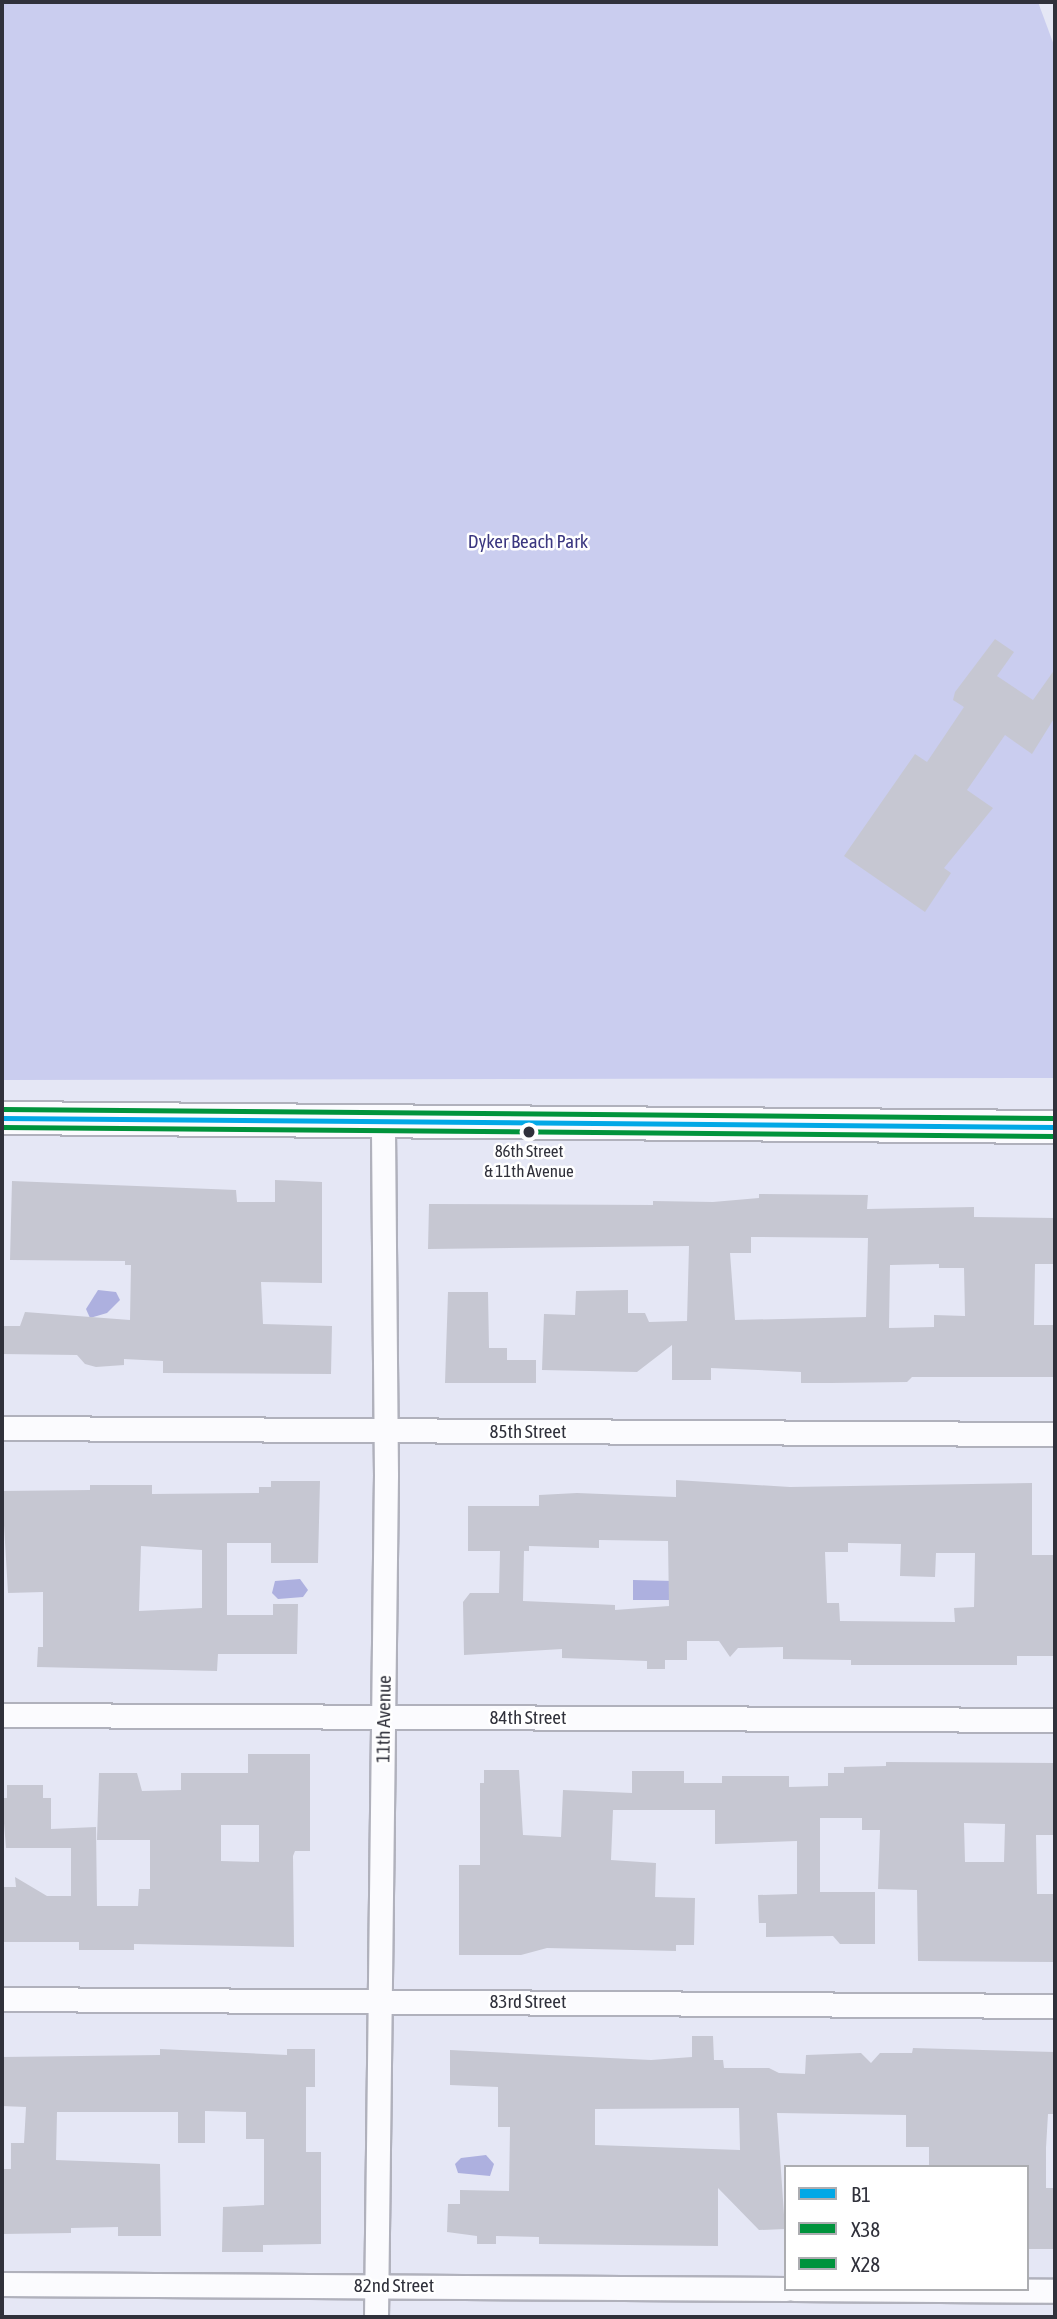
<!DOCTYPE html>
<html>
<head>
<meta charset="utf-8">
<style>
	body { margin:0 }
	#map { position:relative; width:1057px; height:2319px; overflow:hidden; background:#e5e7f5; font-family:"Asap Condensed",sans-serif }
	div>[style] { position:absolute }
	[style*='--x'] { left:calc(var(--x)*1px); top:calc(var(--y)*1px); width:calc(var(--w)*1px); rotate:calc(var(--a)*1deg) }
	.green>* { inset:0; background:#cacdef }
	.water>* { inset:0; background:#adb0df }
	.building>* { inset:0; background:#c6c7d2 }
	.roads { filter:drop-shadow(2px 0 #b0b1bc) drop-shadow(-2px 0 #b0b1bc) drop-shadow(0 2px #b0b1bc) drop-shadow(0 -2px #b0b1bc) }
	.minor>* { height:23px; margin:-11.5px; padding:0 11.5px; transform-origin:11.5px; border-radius:11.5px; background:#fbfbfe }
	.secondary>* { height:32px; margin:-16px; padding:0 16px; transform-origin:16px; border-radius:16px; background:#fbfbfe }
	.bus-1>* { height:5px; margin:-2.5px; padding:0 2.5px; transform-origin:2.5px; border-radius:2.5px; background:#02a8e6 }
	.bus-2>* { height:5px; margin:-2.5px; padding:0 2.5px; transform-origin:2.5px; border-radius:2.5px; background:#00933c }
	.bus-3>* { height:5px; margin:-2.5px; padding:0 2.5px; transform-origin:2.5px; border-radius:2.5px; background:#00933c }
	.dots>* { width:19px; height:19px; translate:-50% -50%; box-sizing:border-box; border:4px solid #fff; border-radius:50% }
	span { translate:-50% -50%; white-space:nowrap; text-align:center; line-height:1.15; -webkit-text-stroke:5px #fff; paint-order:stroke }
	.bus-label { font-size:17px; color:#30313b }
	.park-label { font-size:19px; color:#3b3780 }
	.street-label { font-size:19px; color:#30313b }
	.frame { position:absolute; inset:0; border:4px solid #30313b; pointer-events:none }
	.legend { position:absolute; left:784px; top:2165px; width:245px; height:126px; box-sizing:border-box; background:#fff; border:2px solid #acadb1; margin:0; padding:9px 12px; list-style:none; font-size:21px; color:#30313b }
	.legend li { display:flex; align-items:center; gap:14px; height:35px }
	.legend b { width:35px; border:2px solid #acadb1 }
</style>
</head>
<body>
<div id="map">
	<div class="green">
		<i style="clip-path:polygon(2px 2px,1038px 2px,1055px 48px,1055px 1078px,2px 1080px)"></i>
	</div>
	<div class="water">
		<i style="clip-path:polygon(98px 1290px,116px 1292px,120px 1300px,107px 1313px,90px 1318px,86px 1309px)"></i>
		<i style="clip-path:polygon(300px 1579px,308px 1590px,303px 1597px,278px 1599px,272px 1593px,275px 1581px)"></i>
		<i style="clip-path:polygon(633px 1580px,674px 1581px,673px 1600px,633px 1600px)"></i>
		<i style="clip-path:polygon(486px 2155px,494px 2164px,490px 2176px,458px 2173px,455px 2164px,461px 2158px)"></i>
	</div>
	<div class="building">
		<i style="clip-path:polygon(995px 639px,1014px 652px,997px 676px,1033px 700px,1055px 669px,1055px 717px,1032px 754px,1005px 735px,967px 790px,993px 808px,944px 868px,951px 873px,925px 912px,844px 856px,915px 754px,927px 762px,964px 707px,953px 700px,955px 692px)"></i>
		<i style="clip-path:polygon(275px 1180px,322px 1182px,322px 1283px,261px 1282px,263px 1324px,332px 1326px,331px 1374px,163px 1373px,163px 1361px,124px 1359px,124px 1365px,96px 1367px,85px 1364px,77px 1355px,2px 1354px,2px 1326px,20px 1326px,25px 1312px,130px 1320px,131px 1265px,125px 1265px,125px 1261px,10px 1260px,12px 1181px,236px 1190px,237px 1202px,275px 1202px)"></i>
		<i style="clip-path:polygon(evenodd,759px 1194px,868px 1195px,867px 1209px,974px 1207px,974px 1217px,1055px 1218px,1055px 1264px,1035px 1264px,1034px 1325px,1055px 1325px,1055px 1377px,912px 1377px,907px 1382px,831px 1383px,801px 1383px,801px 1372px,711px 1368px,711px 1380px,672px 1380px,672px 1345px,637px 1372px,542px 1370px,544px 1314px,575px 1315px,576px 1291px,628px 1290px,628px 1313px,645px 1313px,649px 1322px,687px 1321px,689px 1246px,428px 1249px,429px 1204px,653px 1205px,653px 1201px,713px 1202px,759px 1198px,759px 1194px,751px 1237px,868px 1238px,866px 1317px,735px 1320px,730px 1253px,751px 1253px,751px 1237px,759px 1194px,939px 1264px,939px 1268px,964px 1268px,965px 1316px,934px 1315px,934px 1327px,889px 1328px,890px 1265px,939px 1264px)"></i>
		<i style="clip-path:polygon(448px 1292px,488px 1292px,489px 1348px,507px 1348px,507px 1360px,536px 1360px,536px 1383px,445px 1383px)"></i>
		<i style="clip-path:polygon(evenodd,676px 1480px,790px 1487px,1032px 1483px,1032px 1555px,1055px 1555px,1053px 1656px,1017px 1656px,1017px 1665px,851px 1665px,851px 1660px,783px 1659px,783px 1647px,738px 1648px,730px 1657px,719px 1641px,687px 1641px,687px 1660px,665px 1660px,665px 1669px,647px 1669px,647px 1661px,562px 1658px,562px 1649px,464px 1655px,463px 1602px,470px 1593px,499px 1593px,500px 1551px,468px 1551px,468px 1506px,539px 1506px,539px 1495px,577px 1493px,676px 1497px,676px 1480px,599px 1540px,668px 1541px,669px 1606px,615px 1610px,615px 1605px,523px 1601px,524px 1551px,529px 1551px,529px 1546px,599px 1548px,599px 1540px,676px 1480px,848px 1543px,901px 1544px,900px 1576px,935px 1577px,936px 1553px,975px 1553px,974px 1607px,954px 1608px,955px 1622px,840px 1621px,839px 1603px,827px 1603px,825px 1552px,848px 1552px,848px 1543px)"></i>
		<i style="clip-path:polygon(evenodd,271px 1481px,320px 1481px,318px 1563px,271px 1563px,271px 1543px,227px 1543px,227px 1615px,273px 1615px,273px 1604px,298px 1604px,297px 1654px,218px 1654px,217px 1671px,37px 1667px,38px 1647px,43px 1647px,43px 1592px,8px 1593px,2px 1491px,90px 1490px,90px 1485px,152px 1485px,152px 1494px,259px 1493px,259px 1487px,271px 1487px,271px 1481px,141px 1546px,202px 1550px,202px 1608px,139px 1611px,141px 1546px)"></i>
		<i style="clip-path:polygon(evenodd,248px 1754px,310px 1754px,310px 1851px,295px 1851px,293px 1856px,294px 1947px,134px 1944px,134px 1950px,79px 1950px,79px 1942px,2px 1942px,2px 1887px,16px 1887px,15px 1877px,47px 1896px,71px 1896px,71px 1848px,6px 1848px,2px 1798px,7px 1798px,7px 1785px,43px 1785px,43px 1798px,51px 1798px,51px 1829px,96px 1827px,97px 1906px,138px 1906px,139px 1889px,150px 1889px,150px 1840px,97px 1840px,99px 1773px,137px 1773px,142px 1791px,181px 1790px,181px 1773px,248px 1773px,248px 1754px,221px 1825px,259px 1825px,259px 1862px,221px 1861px,221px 1825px)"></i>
		<i style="clip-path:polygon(evenodd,886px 1762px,1055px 1763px,1055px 1835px,1036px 1835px,1037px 1894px,1055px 1894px,1055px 1962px,918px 1961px,917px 1890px,878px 1889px,880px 1830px,862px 1830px,862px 1818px,820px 1818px,820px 1892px,875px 1892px,875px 1944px,840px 1944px,833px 1936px,766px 1937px,766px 1923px,759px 1923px,758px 1895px,797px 1894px,797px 1841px,715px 1844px,715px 1810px,613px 1810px,611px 1860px,656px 1863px,655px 1897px,695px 1898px,694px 1945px,676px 1945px,676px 1951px,547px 1948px,521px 1955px,459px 1955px,459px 1865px,480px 1865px,480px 1783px,484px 1783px,484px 1770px,519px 1770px,523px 1835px,561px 1837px,563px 1790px,632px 1793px,632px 1771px,684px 1771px,684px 1783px,722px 1783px,722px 1776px,789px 1776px,789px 1787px,828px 1786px,828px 1773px,844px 1773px,844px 1767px,886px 1766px,886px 1762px,964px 1823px,1005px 1824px,1004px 1862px,965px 1862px,964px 1823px)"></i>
		<i style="clip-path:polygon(evenodd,692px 2036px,713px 2036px,714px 2060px,723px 2060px,724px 2068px,769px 2068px,779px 2073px,805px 2074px,806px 2055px,861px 2053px,871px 2063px,880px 2053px,912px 2053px,913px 2048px,1055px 2052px,1055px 2114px,1048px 2114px,1046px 2148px,1046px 2188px,1055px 2188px,1055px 2249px,1027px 2249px,1027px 2167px,929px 2167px,929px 2147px,906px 2147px,906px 2115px,777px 2113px,785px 2229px,759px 2230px,718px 2188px,718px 2246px,539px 2244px,539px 2237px,496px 2236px,496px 2244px,477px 2244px,477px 2236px,447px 2232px,448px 2204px,460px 2204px,460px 2190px,509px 2191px,510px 2127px,498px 2127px,498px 2087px,450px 2085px,450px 2050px,651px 2060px,692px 2057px,692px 2036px,739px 2108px,740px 2150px,595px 2145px,595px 2109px,739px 2108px)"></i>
		<i style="clip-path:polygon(160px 2049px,287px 2055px,287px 2049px,315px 2049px,315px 2087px,306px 2087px,306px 2152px,321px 2152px,321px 2244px,263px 2245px,263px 2252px,222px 2252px,223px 2207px,264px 2205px,264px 2139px,246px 2139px,246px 2112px,205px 2111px,205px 2143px,178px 2143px,178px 2112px,57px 2112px,56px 2160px,160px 2164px,161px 2236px,118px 2236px,118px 2227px,71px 2228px,71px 2233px,2px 2234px,2px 2169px,11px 2169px,11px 2143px,24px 2143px,26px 2107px,2px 2106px,2px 2057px,160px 2055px)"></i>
	</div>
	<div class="roads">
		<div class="minor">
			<i style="--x:2;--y:1428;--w:1053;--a:0.33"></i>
			<i style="--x:2;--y:1715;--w:1053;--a:0.27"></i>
			<i style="--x:2;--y:1999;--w:1053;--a:0.38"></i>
			<i style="--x:2;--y:2284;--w:784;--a:0.37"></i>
			<i style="--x:794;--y:2289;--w:261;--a:0.4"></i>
			<i style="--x:376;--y:2317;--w:842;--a:-89.32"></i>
			<i style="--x:386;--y:1475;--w:354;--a:-90.5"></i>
		</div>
		<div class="secondary">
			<i style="--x:2;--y:1118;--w:1053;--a:0.49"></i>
		</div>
	</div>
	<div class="bus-1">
		<i style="--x:2;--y:1118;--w:1053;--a:0.49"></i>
	</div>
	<div class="bus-2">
		<i style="--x:2;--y:1127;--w:1053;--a:0.49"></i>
	</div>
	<div class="bus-3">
		<i style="--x:2;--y:1109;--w:1053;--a:0.49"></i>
	</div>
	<div class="dots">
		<i style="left:529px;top:1132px;background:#30313b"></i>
	</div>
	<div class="bus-label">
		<span style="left:529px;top:1162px">86th Street<br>&amp; 11th Avenue</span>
	</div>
	<div class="park-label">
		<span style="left:528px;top:542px">Dyker Beach Park</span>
	</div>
	<div class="street-label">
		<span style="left:528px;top:1432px">85th Street</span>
		<span style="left:528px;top:1718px">84th Street</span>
		<span style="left:384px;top:1719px;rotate:-89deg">11th Avenue</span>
		<span style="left:528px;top:2002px">83rd Street</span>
		<span style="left:394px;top:2286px">82nd Street</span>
	</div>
	<div class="frame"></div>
	<ul class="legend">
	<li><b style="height:9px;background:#02a8e6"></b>B1</li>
	<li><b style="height:9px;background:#00933c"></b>X38</li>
	<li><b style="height:9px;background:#00933c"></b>X28</li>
	</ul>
</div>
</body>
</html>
